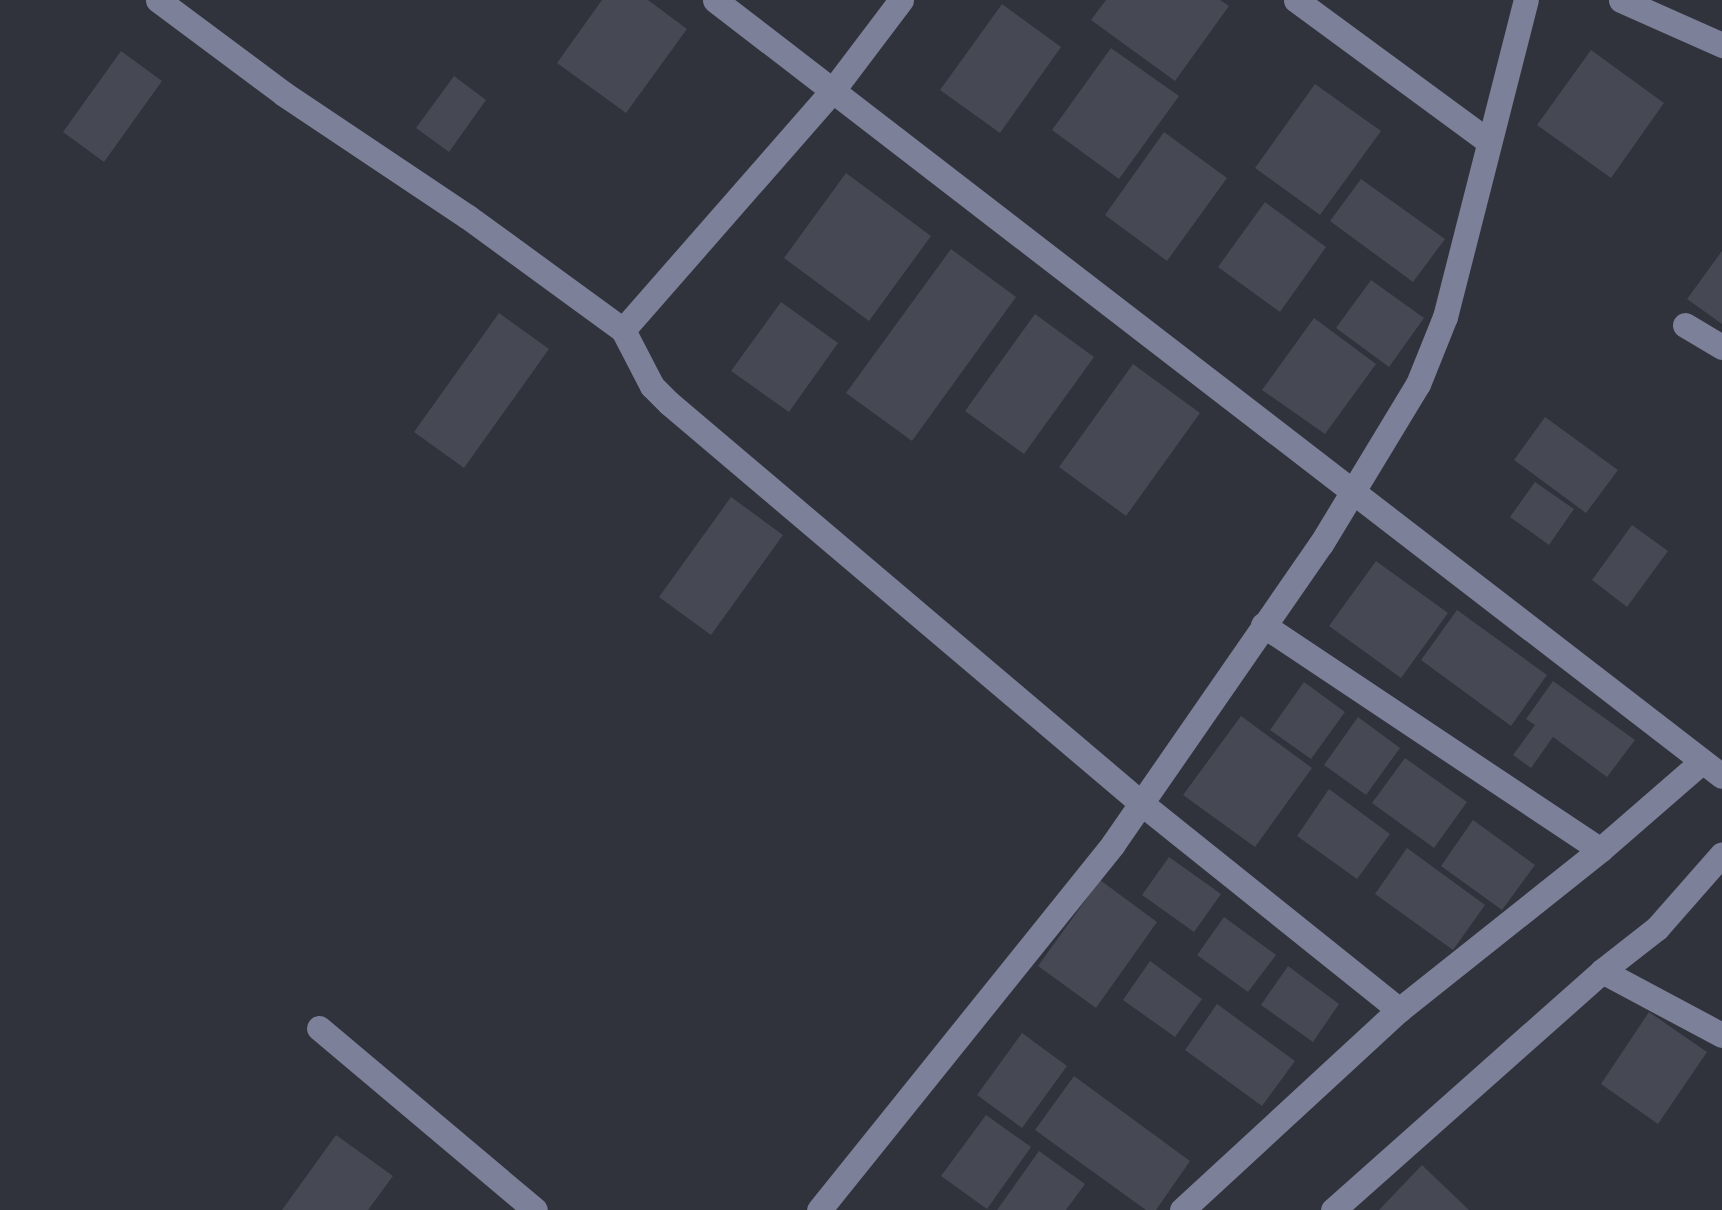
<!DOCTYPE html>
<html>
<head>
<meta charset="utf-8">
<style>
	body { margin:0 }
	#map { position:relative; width:1722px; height:1210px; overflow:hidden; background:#30323c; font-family:"Noto Sans",sans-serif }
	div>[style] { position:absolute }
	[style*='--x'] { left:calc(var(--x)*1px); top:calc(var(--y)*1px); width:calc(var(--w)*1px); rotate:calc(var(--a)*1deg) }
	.building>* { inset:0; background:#464853 }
	.minor>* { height:25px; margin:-12.5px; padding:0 12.5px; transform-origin:12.5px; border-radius:12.5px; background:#7c8098 }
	span { translate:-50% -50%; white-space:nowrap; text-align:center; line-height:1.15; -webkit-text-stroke:8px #191a1f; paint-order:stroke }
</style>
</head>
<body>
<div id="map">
	<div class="building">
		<i style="clip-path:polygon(602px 0,648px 0,687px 29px,626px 113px,557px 63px)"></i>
		<i style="clip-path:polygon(1106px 0,1220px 0,1229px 6px,1175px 81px,1091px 20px)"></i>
		<i style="clip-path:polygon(1002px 4px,1061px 47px,1000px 133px,940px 90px)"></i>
		<i style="clip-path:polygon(1111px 48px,1179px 96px,1119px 179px,1052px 130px)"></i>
		<i style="clip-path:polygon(1591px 50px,1664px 103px,1611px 178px,1537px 125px)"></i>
		<i style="clip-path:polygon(121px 51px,162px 81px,104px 162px,63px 132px)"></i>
		<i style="clip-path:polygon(454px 76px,486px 100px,449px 152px,416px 128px)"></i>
		<i style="clip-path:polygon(1315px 84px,1381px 131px,1320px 215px,1255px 168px)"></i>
		<i style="clip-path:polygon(1164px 132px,1227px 178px,1167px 261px,1105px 215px)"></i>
		<i style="clip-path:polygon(846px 173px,931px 236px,869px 321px,784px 258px)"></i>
		<i style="clip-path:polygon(1361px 179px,1445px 239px,1413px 282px,1330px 221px)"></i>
		<i style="clip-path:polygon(1265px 202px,1326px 247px,1280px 312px,1218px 267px)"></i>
		<i style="clip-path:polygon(951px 249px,1016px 297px,912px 441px,846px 393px)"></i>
		<i style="clip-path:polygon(1722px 251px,1722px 324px,1687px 299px)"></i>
		<i style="clip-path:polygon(1371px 280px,1424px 318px,1389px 367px,1336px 328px)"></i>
		<i style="clip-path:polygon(781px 302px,838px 343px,789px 412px,731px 371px)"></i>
		<i style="clip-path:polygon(499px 313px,549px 349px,464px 468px,414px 432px)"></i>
		<i style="clip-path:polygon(1035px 314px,1094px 357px,1024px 454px,965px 411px)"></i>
		<i style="clip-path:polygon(1314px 318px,1376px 364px,1325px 434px,1262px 390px)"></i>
		<i style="clip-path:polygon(1133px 364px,1200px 413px,1126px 516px,1059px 467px)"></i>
		<i style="clip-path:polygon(1545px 417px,1618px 470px,1586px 513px,1514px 460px)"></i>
		<i style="clip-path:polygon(1535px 482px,1574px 509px,1549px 545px,1510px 517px)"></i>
		<i style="clip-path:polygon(731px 497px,783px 535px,711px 635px,659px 597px)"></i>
		<i style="clip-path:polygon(1632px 525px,1668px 551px,1627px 607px,1592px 580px)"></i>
		<i style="clip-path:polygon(1376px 561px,1448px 613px,1401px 678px,1329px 626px)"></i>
		<i style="clip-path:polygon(1457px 610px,1547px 675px,1511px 726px,1421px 660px)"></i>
		<i style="clip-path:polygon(1553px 681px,1635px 740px,1607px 777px,1553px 737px,1531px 768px,1513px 755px,1535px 725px,1526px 719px)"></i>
		<i style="clip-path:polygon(1304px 682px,1345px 712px,1311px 759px,1270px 730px)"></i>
		<i style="clip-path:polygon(1241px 716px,1312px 768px,1255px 847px,1183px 795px)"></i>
		<i style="clip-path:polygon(1358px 717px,1400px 748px,1366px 795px,1324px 765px)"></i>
		<i style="clip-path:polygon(1405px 758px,1467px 802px,1434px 848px,1372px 803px)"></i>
		<i style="clip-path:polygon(1329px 789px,1390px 834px,1357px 879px,1297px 836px)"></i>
		<i style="clip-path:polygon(1473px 820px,1535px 865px,1502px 910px,1441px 866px)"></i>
		<i style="clip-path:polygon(1407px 848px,1485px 905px,1453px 950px,1375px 894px)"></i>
		<i style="clip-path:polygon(1169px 857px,1221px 894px,1194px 932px,1142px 895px)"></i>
		<i style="clip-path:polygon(1100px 880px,1157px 922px,1096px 1008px,1038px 966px)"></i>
		<i style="clip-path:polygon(1224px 917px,1276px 955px,1248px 992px,1197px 955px)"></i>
		<i style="clip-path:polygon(1150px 961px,1202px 999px,1175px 1037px,1123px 1000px)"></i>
		<i style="clip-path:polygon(1288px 966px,1339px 1004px,1313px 1042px,1261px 1005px)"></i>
		<i style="clip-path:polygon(1217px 1004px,1295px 1061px,1262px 1106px,1185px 1050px)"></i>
		<i style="clip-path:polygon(1649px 1012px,1707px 1052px,1658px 1124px,1601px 1084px)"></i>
		<i style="clip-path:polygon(1022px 1033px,1067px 1066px,1022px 1128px,977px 1095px)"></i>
		<i style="clip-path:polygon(1074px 1076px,1190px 1161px,1156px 1210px,1146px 1210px,1035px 1130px)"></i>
		<i style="clip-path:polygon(986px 1115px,1031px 1147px,987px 1209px,941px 1176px)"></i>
		<i style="clip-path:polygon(336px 1135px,393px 1176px,368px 1210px,282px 1210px)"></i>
		<i style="clip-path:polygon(1039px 1151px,1085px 1184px,1066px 1210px,997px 1210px)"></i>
		<i style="clip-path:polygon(1422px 1165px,1469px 1210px,1379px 1210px)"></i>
	</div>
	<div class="minor">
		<i style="--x:158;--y:0;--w:157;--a:36.7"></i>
		<i style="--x:284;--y:94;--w:221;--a:33.8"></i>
		<i style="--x:468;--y:217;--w:192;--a:36.1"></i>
		<i style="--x:715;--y:0;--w:1271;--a:37.62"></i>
		<i style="--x:901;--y:0;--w:113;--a:127.1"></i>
		<i style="--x:833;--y:90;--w:319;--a:131.2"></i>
		<i style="--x:623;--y:330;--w:63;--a:62.6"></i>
		<i style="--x:652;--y:386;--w:24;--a:45"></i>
		<i style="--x:669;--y:403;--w:619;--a:40.28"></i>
		<i style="--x:1141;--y:803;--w:331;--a:38.7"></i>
		<i style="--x:1296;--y:0;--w:238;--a:36.3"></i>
		<i style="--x:1621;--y:0;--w:111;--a:24"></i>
		<i style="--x:1685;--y:325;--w:43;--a:30.7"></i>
		<i style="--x:1263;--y:625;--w:405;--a:33.7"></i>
		<i style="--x:1602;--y:971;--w:136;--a:28.1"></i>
		<i style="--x:319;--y:1028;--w:282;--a:40.1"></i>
		<i style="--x:819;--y:1210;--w:469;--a:-51.2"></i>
		<i style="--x:1113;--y:844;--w:365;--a:-55.3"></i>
		<i style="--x:1321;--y:544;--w:187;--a:-58.8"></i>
		<i style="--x:1418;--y:384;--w:72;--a:-68.1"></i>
		<i style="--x:1445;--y:317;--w:327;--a:-75.7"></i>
		<i style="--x:1182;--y:1210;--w:295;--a:-42.7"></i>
		<i style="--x:1399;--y:1010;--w:257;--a:-38.5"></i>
		<i style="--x:1600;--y:850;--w:133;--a:-41"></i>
		<i style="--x:1333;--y:1210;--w:360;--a:-41.6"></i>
		<i style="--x:1602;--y:971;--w:70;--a:-38"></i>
		<i style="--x:1657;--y:928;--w:98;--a:-48.7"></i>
	</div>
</div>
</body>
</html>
